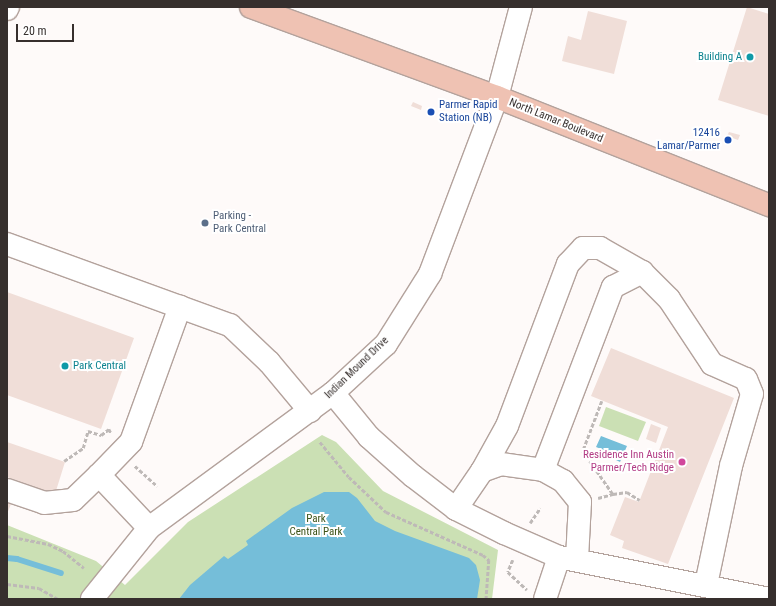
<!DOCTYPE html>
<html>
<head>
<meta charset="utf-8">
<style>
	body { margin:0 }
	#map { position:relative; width:776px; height:606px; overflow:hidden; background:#fefaf9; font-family:"Roboto Condensed",sans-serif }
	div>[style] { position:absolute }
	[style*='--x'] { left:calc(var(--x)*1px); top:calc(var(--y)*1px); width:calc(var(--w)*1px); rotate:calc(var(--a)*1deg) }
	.green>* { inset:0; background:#cbe0b4 }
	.water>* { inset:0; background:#75bed9 }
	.stream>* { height:6px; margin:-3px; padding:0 3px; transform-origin:3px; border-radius:3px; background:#75bed9 }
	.building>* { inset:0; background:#f0ded8 }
	.path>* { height:2.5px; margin-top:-1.25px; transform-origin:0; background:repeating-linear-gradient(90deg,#beb9b7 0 4px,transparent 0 6px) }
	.roads { filter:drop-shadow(1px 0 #b3a29c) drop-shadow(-1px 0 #b3a29c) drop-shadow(0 1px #b3a29c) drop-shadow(0 -1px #b3a29c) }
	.minor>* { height:22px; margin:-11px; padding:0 11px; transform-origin:11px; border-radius:11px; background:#fff }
	.major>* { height:22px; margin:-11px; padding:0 11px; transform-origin:11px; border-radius:11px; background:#efc2b3 }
	.dots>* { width:11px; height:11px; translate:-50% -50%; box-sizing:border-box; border:2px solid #fff; border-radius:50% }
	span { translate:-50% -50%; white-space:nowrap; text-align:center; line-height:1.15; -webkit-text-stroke:4px #fff; paint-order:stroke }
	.culture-label { font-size:11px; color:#0d838f }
	.right { translate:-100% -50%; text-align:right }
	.left { translate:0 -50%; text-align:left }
	.transit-label { font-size:11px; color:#164399 }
	.street-label { font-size:11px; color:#362f2d }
	.service-label { font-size:11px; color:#4e5e75 }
	.hotel-label { font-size:11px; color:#b23c85 }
	.park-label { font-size:11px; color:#3b5216 }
	.frame { position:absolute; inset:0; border:8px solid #362f2d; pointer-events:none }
	.scale { position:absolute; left:16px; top:24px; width:58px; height:18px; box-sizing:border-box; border:2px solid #362f2d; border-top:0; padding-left:5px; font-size:12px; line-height:14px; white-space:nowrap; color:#362f2d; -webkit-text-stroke:3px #fff; paint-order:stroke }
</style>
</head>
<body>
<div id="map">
	<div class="green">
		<i style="clip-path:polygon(606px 407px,646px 422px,638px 441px,599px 426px)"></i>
		<i style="clip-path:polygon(322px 435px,336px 442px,383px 491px,498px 550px,492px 599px,7px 599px,7px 525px,96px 561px,125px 585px,188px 522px)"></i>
	</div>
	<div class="water">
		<i style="clip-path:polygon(601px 436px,627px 446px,620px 462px,614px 459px,616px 455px,596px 447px)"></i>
		<i style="clip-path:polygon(324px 492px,349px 492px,357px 498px,375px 521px,395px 531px,469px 558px,476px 565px,480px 580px,477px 599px,179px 599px,190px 585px,224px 556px,228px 559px,248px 545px,246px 541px,292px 508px)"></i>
	</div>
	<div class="stream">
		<i style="--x:7;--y:558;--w:10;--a:6"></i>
		<i style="--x:17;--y:559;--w:46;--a:17.7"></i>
	</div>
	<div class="building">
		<i style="clip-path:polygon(747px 7px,769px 14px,769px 116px,718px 100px)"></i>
		<i style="clip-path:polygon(588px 11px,627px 21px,614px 74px,562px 61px,568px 36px,581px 40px)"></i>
		<i style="clip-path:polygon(413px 102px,422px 106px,421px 110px,411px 106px)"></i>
		<i style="clip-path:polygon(729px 132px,740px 135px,738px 140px,727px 136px)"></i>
		<i style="clip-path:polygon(7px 292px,134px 338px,101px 429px,7px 395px)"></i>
		<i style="clip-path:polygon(611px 348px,734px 398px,668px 564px,622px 548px,624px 541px,610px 535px,625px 497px,639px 502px,668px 427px,591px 396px)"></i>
		<i style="clip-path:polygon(651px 424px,661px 428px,656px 443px,646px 439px)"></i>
		<i style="clip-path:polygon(7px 442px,65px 462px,55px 494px,7px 477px)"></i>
		<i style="clip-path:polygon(7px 502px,11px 504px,7px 514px)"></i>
	</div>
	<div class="path">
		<i style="--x:602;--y:401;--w:53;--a:110.8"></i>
		<i style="--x:583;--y:451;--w:52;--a:55.1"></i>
		<i style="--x:613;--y:494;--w:14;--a:-8"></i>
		<i style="--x:627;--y:492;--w:15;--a:32"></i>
		<i style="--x:320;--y:442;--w:45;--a:50.4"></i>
		<i style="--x:349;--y:477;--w:51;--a:43.4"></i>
		<i style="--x:386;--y:512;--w:106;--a:23.9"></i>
		<i style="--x:483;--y:555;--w:8;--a:40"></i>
		<i style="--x:489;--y:560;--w:39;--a:94"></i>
		<i style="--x:64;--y:461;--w:23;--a:-34"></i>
		<i style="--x:83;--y:448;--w:18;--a:-74"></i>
		<i style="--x:88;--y:431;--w:14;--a:17"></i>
		<i style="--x:101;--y:435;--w:10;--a:-37"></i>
		<i style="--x:109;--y:429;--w:4;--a:63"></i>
		<i style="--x:135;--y:466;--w:30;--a:42"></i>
		<i style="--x:598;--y:498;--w:16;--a:-15"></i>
		<i style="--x:530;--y:523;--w:18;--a:-56"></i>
		<i style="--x:7;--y:536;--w:42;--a:11"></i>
		<i style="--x:48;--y:544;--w:17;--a:25"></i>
		<i style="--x:63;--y:551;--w:27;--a:39"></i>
		<i style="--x:513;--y:560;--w:13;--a:113"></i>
		<i style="--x:508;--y:572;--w:26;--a:43"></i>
		<i style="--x:7;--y:584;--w:32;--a:7"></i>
		<i style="--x:39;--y:588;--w:22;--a:30"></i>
	</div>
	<div class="roads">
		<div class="minor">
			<i style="--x:7;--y:9;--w:2;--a:-63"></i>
			<i style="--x:7;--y:244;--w:237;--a:20"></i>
			<i style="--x:230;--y:325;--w:54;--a:43.5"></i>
			<i style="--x:269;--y:362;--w:64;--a:50.1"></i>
			<i style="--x:333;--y:393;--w:57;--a:50.7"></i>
			<i style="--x:369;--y:437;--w:59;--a:41.6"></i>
			<i style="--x:413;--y:476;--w:54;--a:37.5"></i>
			<i style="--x:456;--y:509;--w:54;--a:26.6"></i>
			<i style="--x:504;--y:533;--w:60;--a:23.6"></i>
			<i style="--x:559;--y:557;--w:214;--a:11.3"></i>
			<i style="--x:543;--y:470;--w:196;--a:-69.1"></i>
			<i style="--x:613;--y:287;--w:33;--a:-27"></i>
			<i style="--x:642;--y:272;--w:38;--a:45"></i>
			<i style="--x:669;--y:299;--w:78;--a:56.5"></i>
			<i style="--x:712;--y:364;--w:37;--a:24"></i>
			<i style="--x:746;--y:379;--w:16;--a:68"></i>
			<i style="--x:752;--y:394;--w:75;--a:106.3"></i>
			<i style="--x:731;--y:466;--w:122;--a:101.9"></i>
			<i style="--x:482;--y:471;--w:51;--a:-60.9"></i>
			<i style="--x:507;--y:426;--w:173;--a:-69.4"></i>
			<i style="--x:568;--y:264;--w:22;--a:-47"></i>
			<i style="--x:583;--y:248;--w:17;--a:0"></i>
			<i style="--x:600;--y:248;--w:48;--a:29.7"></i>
			<i style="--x:7;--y:490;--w:39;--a:19"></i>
			<i style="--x:44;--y:503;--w:29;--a:-6"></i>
			<i style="--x:73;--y:500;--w:36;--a:-44"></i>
			<i style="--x:456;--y:509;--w:46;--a:-55.6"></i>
			<i style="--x:482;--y:471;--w:20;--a:-20"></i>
			<i style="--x:501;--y:464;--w:42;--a:8.1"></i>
			<i style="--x:543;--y:470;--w:23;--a:29"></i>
			<i style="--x:563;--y:481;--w:27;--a:51"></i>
			<i style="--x:580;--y:502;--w:58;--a:93"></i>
			<i style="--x:149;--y:528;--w:73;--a:-133.3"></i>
			<i style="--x:99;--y:475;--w:46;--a:-45.9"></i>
			<i style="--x:131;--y:442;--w:144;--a:-70.1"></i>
			<i style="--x:92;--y:599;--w:91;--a:-51.2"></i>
			<i style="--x:149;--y:528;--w:228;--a:-36.3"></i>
			<i style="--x:333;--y:393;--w:72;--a:-42.8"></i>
			<i style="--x:386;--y:344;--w:83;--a:-57.8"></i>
			<i style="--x:430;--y:274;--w:189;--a:-69.3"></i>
			<i style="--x:497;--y:97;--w:93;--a:-75.1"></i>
			<i style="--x:545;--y:599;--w:44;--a:-71.6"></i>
		</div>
		<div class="major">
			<i style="--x:251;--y:7;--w:262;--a:20.1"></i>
			<i style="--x:497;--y:97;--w:293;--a:21.7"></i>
		</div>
	</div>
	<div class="dots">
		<i style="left:750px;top:57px;background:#0f9aa8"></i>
		<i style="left:431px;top:112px;background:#1a4fb4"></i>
		<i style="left:728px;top:140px;background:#1a4fb4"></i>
		<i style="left:205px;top:223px;background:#5c6f8a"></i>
		<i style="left:65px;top:366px;background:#0f9aa8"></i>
		<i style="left:682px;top:462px;background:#d1479c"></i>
	</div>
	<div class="culture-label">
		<span class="right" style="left:742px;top:57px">Building A</span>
		<span class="left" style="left:73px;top:366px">Park Central</span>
	</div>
	<div class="transit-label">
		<span class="left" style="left:439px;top:112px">Parmer Rapid<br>Station (NB)</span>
		<span class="right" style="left:720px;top:140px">12416<br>Lamar/Parmer</span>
	</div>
	<div class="street-label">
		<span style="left:556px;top:121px;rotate:22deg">North Lamar Boulevard</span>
		<span style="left:357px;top:368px;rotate:-44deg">Indian Mound Drive</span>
	</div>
	<div class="service-label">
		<span class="left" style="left:213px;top:223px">Parking -<br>Park Central</span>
	</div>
	<div class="hotel-label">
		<span class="right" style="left:674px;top:462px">Residence Inn Austin<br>Parmer/Tech Ridge</span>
	</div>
	<div class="park-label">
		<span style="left:316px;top:526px">Park<br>Central Park</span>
	</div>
	<div class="frame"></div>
	<div class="scale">20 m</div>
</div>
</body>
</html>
